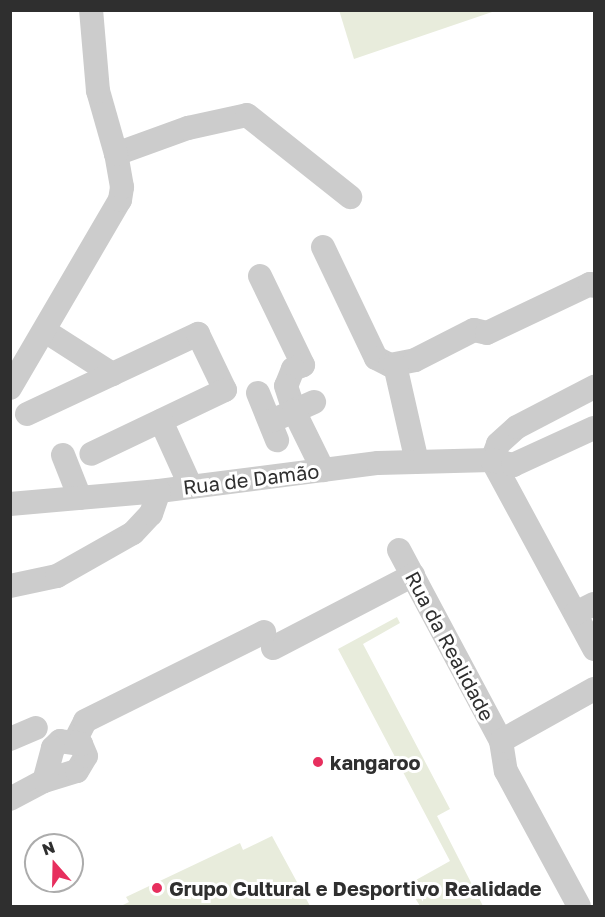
<!DOCTYPE html>
<html>
<head>
<meta charset="utf-8">
<style>
	body { margin:0 }
	#map { position:relative; width:605px; height:917px; overflow:hidden; background:#fff; font-family:"Golos Text",sans-serif }
	div>[style] { position:absolute }
	[style*='--x'] { left:calc(var(--x)*1px); top:calc(var(--y)*1px); width:calc(var(--w)*1px); rotate:calc(var(--a)*1deg) }
	.green>* { inset:0; background:#e8ecdc }
	.minor>* { height:24px; margin:-12px; padding:0 12px; transform-origin:12px; border-radius:12px; background:#ccc }
	.dots>* { width:16px; height:16px; translate:-50% -50%; box-sizing:border-box; border:3px solid #fff; border-radius:50% }
	span { translate:-50% -50%; white-space:nowrap; text-align:center; line-height:1.15; -webkit-text-stroke:6px #fff; paint-order:stroke }
	.street-label { font-size:20px; color:#2f2f2f }
	.poi-label { font-size:20px; color:#2f2f2f; font-weight:700 }
	.left { translate:0 -50%; text-align:left }
	.frame { position:absolute; inset:0; border:12px solid #2f2f2f; pointer-events:none }
	.north { position:absolute; left:24px; top:833px; width:60px; height:60px; box-sizing:border-box; background:#fff; border:2px solid #acacac; border-radius:50%; rotate:340deg; font-size:16px; font-weight:700; line-height:24px; text-align:center; color:#2f2f2f }
	.north::after { content:''; display:block; margin:auto; width:21px; height:27px; background:#e72f5e; clip-path:polygon(50% 0,100% 100%,50% 72%,0 100%) }
</style>
</head>
<body>
<div id="map">
	<div class="green">
		<i style="clip-path:polygon(339px 10px,495px 10px,495px 11px,354px 59px)"></i>
		<i style="clip-path:polygon(397px 617px,400px 623px,363px 644px,450px 809px,437px 816px,483px 906px,420px 906px,407px 885px,450px 861px,338px 649px)"></i>
		<i style="clip-path:polygon(272px 836px,310px 906px,121px 906px,129px 902px,126px 897px,240px 843px,243px 850px)"></i>
	</div>
	<div class="minor">
		<i style="--x:116;--y:154;--w:77;--a:-19.9"></i>
		<i style="--x:188;--y:128;--w:60;--a:-12.4"></i>
		<i style="--x:247;--y:115;--w:132;--a:38.5"></i>
		<i style="--x:323;--y:247;--w:123;--a:64.5"></i>
		<i style="--x:376;--y:358;--w:16;--a:27"></i>
		<i style="--x:390;--y:365;--w:25;--a:-11"></i>
		<i style="--x:415;--y:360;--w:66;--a:-27"></i>
		<i style="--x:474;--y:330;--w:13;--a:13"></i>
		<i style="--x:487;--y:333;--w:114;--a:-25.4"></i>
		<i style="--x:590;--y:284;--w:4;--a:27"></i>
		<i style="--x:260;--y:276;--w:99;--a:64.2"></i>
		<i style="--x:303;--y:365;--w:11;--a:158"></i>
		<i style="--x:293;--y:369;--w:18;--a:112"></i>
		<i style="--x:286;--y:386;--w:26;--a:72"></i>
		<i style="--x:294;--y:411;--w:22;--a:-24"></i>
		<i style="--x:45;--y:331;--w:80;--a:32.7"></i>
		<i style="--x:395;--y:365;--w:99;--a:77.2"></i>
		<i style="--x:10;--y:388;--w:218;--a:-59.7"></i>
		<i style="--x:120;--y:200;--w:13;--a:-81"></i>
		<i style="--x:122;--y:187;--w:34;--a:-100"></i>
		<i style="--x:116;--y:154;--w:66;--a:-105.9"></i>
		<i style="--x:98;--y:91;--w:81;--a:-94.9"></i>
		<i style="--x:258;--y:393;--w:51;--a:68"></i>
		<i style="--x:27;--y:414;--w:189;--a:-25.1"></i>
		<i style="--x:198;--y:334;--w:62;--a:64.3"></i>
		<i style="--x:225;--y:390;--w:148;--a:154.5"></i>
		<i style="--x:161;--y:421;--w:72;--a:65.6"></i>
		<i style="--x:271;--y:421;--w:25;--a:-23"></i>
		<i style="--x:294;--y:411;--w:66;--a:63.8"></i>
		<i style="--x:63;--y:455;--w:46;--a:68.4"></i>
		<i style="--x:492;--y:460;--w:215;--a:61.6"></i>
		<i style="--x:492;--y:460;--w:17;--a:-69"></i>
		<i style="--x:498;--y:444;--w:25;--a:-42"></i>
		<i style="--x:517;--y:427;--w:87;--a:-27.5"></i>
		<i style="--x:10;--y:504;--w:150;--a:-5"></i>
		<i style="--x:159;--y:491;--w:221;--a:-7.3"></i>
		<i style="--x:378;--y:463;--w:114;--a:-1.5"></i>
		<i style="--x:492;--y:460;--w:22;--a:13"></i>
		<i style="--x:513;--y:465;--w:89;--a:-24.6"></i>
		<i style="--x:399;--y:550;--w:217;--a:61.9"></i>
		<i style="--x:501;--y:741;--w:30;--a:81"></i>
		<i style="--x:506;--y:771;--w:153;--a:61.6"></i>
		<i style="--x:10;--y:586;--w:48;--a:-12"></i>
		<i style="--x:57;--y:576;--w:87;--a:-29.5"></i>
		<i style="--x:133;--y:533;--w:26;--a:-47"></i>
		<i style="--x:151;--y:514;--w:24;--a:-71"></i>
		<i style="--x:576;--y:613;--w:20;--a:-27"></i>
		<i style="--x:273;--y:648;--w:158;--a:-27.5"></i>
		<i style="--x:10;--y:739;--w:28;--a:-23"></i>
		<i style="--x:75;--y:741;--w:22;--a:-63"></i>
		<i style="--x:85;--y:721;--w:200;--a:-26.4"></i>
		<i style="--x:501;--y:741;--w:107;--a:-29.2"></i>
		<i style="--x:10;--y:799;--w:38;--a:-28"></i>
		<i style="--x:44;--y:781;--w:34;--a:-17"></i>
		<i style="--x:77;--y:771;--w:17;--a:-59"></i>
		<i style="--x:86;--y:756;--w:13;--a:-113"></i>
		<i style="--x:81;--y:744;--w:21;--a:-172"></i>
		<i style="--x:60;--y:741;--w:10;--a:135"></i>
		<i style="--x:53;--y:748;--w:34;--a:105"></i>
	</div>
	<div class="dots">
		<i style="left:318px;top:762px;background:#e72f5e"></i>
		<i style="left:157px;top:888px;background:#e72f5e"></i>
	</div>
	<div class="street-label">
		<span style="left:251px;top:479px;rotate:-7deg">Rua de Damão</span>
		<span style="left:450px;top:646px;rotate:62deg">Rua da Realidade</span>
	</div>
	<div class="poi-label">
		<span class="left" style="left:330px;top:762px">kangaroo</span>
		<span class="left" style="left:169px;top:888px">Grupo Cultural e Desportivo Realidade</span>
	</div>
	<div class="frame"></div>
	<div class="north">N</div>
</div>
</body>
</html>
